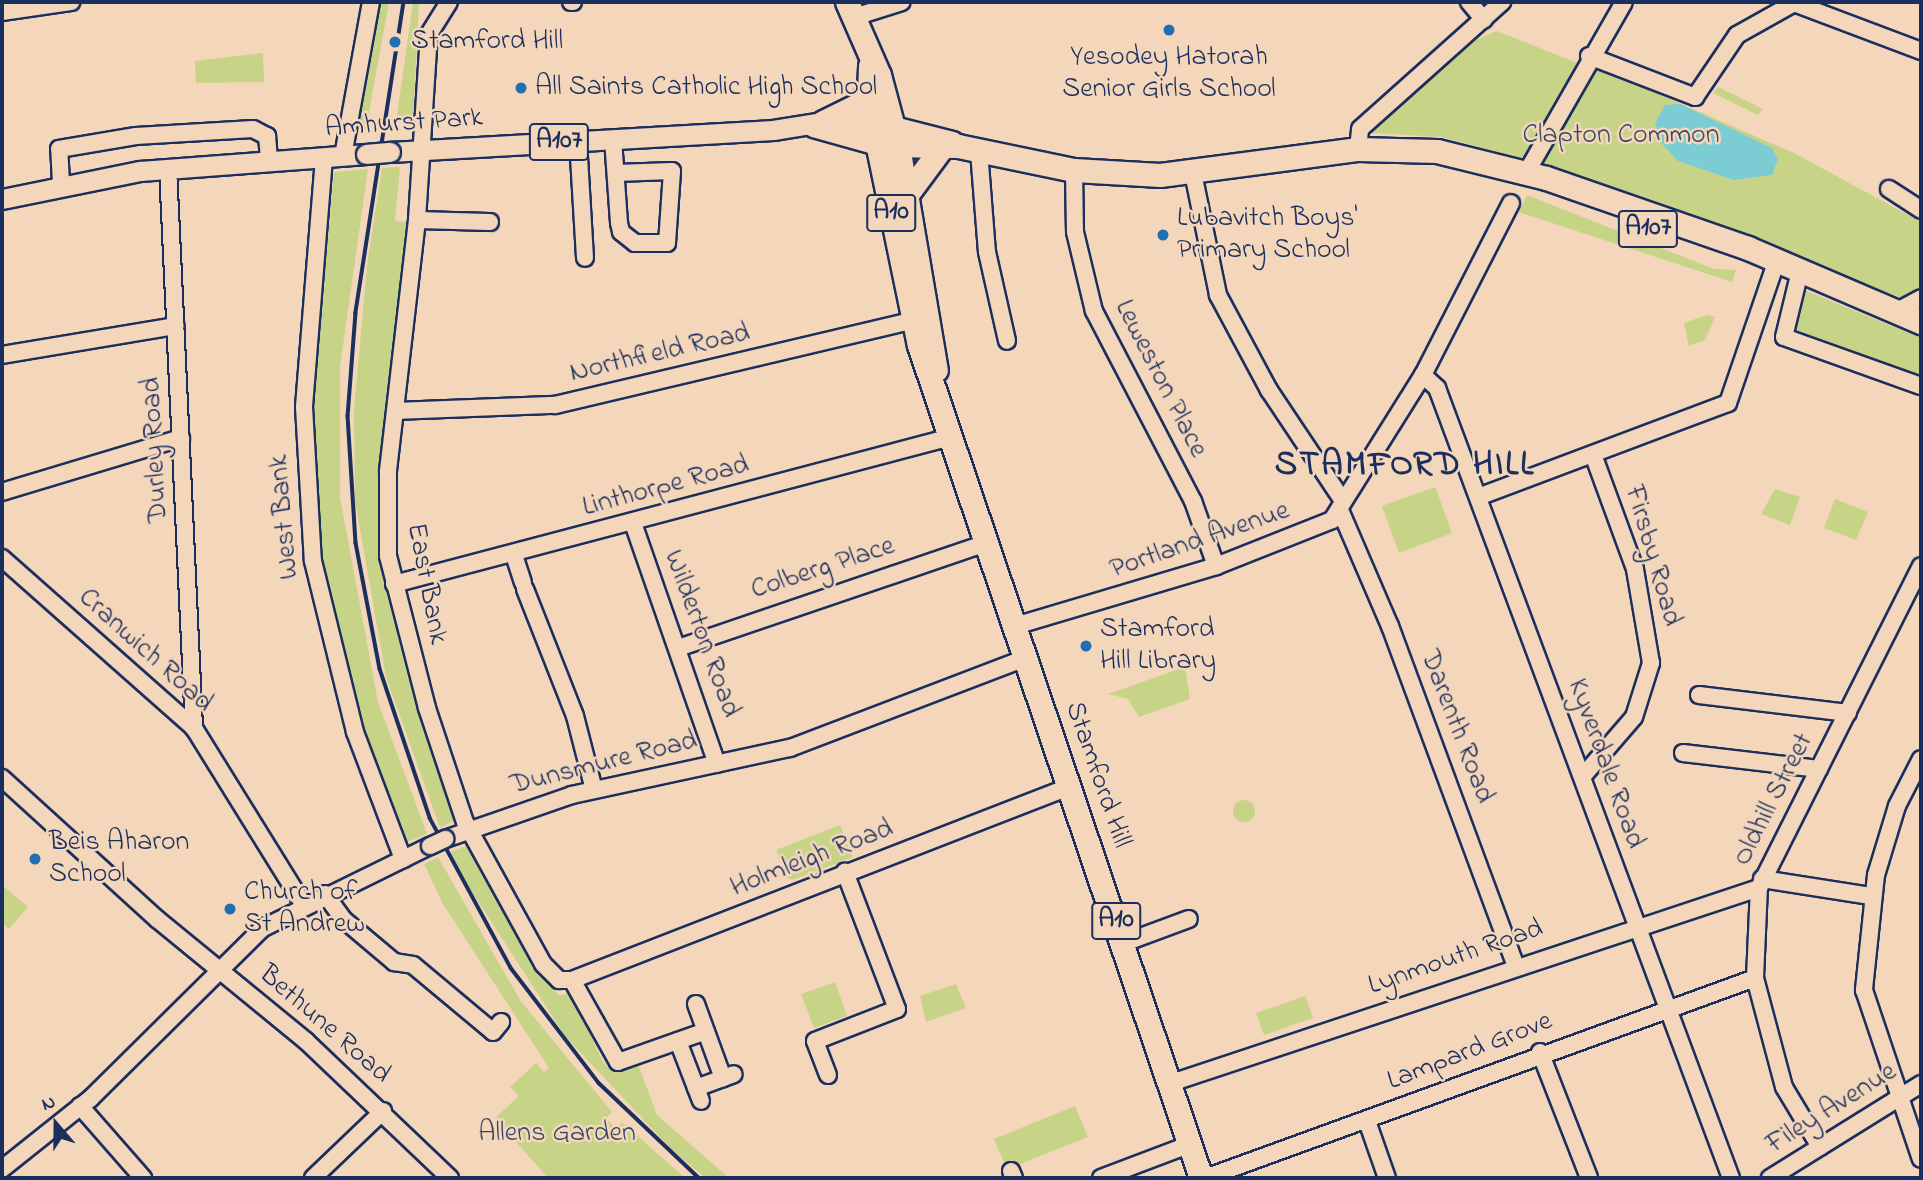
<!DOCTYPE html>
<html>
<head>
<meta charset="utf-8">
<style>
	body { margin:0 }
	#map { position:relative; width:1923px; height:1180px; overflow:hidden; background:#f4d6ba; font-family:"Indie Flower",sans-serif }
	div>[style] { position:absolute }
	[style*='--x'] { left:calc(var(--x)*1px); top:calc(var(--y)*1px); width:calc(var(--w)*1px); rotate:calc(var(--a)*1deg) }
	.green>* { inset:0; background:#c7d488 }
	.round { border-radius:50% }
	.water>* { inset:0; background:#7ccdd3 }
	.roads { filter:drop-shadow(2px 0 #1b2f5e) drop-shadow(-2px 0 #1b2f5e) drop-shadow(0 2px #1b2f5e) drop-shadow(0 -2px #1b2f5e) }
	.minor>* { height:16px; margin:-8px; padding:0 8px; transform-origin:8px; border-radius:8px; background:#f4d6ba }
	.major>* { height:19px; margin:-9.5px; padding:0 9.5px; transform-origin:9.5px; border-radius:9.5px; background:#f4d6ba }
	.highway>* { height:23px; margin:-11.5px; padding:0 11.5px; transform-origin:11.5px; border-radius:11.5px; background:#f4d6ba }
	.rail>* { height:3.5px; margin:-1.75px; padding:0 1.75px; transform-origin:1.75px; border-radius:1.75px; background:#1b2f5e }
	.bridges { filter:drop-shadow(2px 0 #1b2f5e) drop-shadow(-2px 0 #1b2f5e) drop-shadow(0 2px #1b2f5e) drop-shadow(0 -2px #1b2f5e) }
	.minor-bridge>* { height:16px; margin:-8px; padding:0 8px; transform-origin:8px; border-radius:8px; background:#f4d6ba }
	.major-bridge>* { height:19px; margin:-9.5px; padding:0 9.5px; transform-origin:9.5px; border-radius:9.5px; background:#f4d6ba }
	.dots>* { width:19px; height:19px; translate:-50% -50%; box-sizing:border-box; border:4px solid #f4d6ba; border-radius:50% }
	span { translate:-50% -50%; white-space:nowrap; text-align:center; line-height:1.15; -webkit-text-stroke:5px #f4d6ba; paint-order:stroke }
	.shield-label span { padding:2px 5px; background:#f4d6ba; border:2px solid; border-radius:5px; -webkit-text-stroke-width:0 }
	.shield-label { font-size:26px; color:#1b2f5e; font-weight:700 }
	.poi-label { font-size:28px; color:#1b2f5e }
	.left { translate:0 -50%; text-align:left }
	.street-label { font-size:28px; color:#1b2f5e }
	.park-label { font-size:28px; color:#354864 }
	.district-label { font-size:35px; color:#1b2f5e; font-weight:700; letter-spacing:2px }
	.frame { position:absolute; inset:0; border:4px solid #1b2f5e; pointer-events:none }
	.north { position:absolute; left:21px; top:1089px; width:70px; height:70px; -webkit-text-stroke:5px #f4d6ba; paint-order:stroke; rotate:340deg; font-size:19px; font-weight:700; line-height:28px; text-align:center; color:#1b2f5e }
	.north::after { content:''; display:block; margin:auto; width:24px; height:32px; background:#1b2f5e; clip-path:polygon(50% 0,100% 100%,50% 72%,0 100%) }
</style>
</head>
<body>
<div id="map">
	<div class="green">
		<i style="clip-path:polygon(379px 2px,389px 2px,365px 134px,353px 128px)"></i>
		<i style="clip-path:polygon(413px 2px,419px 2px,413px 123px,396px 122px)"></i>
		<i style="clip-path:polygon(1497px 31px,1577px 63px,1523px 159px,1442px 137px,1372px 133px,1467px 44px)"></i>
		<i style="clip-path:polygon(263px 53px,264px 82px,196px 83px,195px 61px)"></i>
		<i style="clip-path:polygon(1597px 67px,1794px 153px,1921px 222px,1921px 293px,1900px 297px,1542px 168px,1540px 161px)"></i>
		<i style="clip-path:polygon(1718px 87px,1763px 109px,1758px 115px,1713px 93px)"></i>
		<i style="clip-path:polygon(400px 167px,395px 221px,407px 222px,379px 533px,408px 666px,456px 819px,440px 828px,386px 677px,355px 501px,354px 409px,367px 266px,382px 168px)"></i>
		<i style="clip-path:polygon(368px 169px,340px 367px,340px 497px,378px 702px,427px 834px,407px 842px,352px 695px,321px 567px,311px 426px,334px 172px)"></i>
		<i style="clip-path:polygon(1527px 195px,1714px 269px,1736px 270px,1732px 282px,1519px 212px)"></i>
		<i style="clip-path:polygon(1804px 290px,1921px 338px,1921px 378px,1793px 331px)"></i>
		<i style="clip-path:polygon(1707px 315px,1715px 317px,1705px 340px,1689px 346px,1684px 323px)"></i>
		<i style="clip-path:polygon(1435px 487px,1452px 533px,1399px 553px,1382px 506px)"></i>
		<i style="clip-path:polygon(1775px 489px,1800px 497px,1790px 525px,1761px 514px)"></i>
		<i style="clip-path:polygon(1835px 499px,1868px 512px,1856px 540px,1824px 528px)"></i>
		<i style="clip-path:polygon(1185px 667px,1190px 699px,1139px 717px,1128px 699px,1108px 694px)"></i>
		<i class="round" style="left:1233px;top:800px;width:22px;height:22px"></i>
		<i style="clip-path:polygon(840px 825px,853px 857px,792px 880px,786px 877px,776px 850px)"></i>
		<i style="clip-path:polygon(468px 845px,540px 971px,559px 996px,570px 992px,603px 1062px,614px 1073px,638px 1064px,657px 1115px,729px 1178px,706px 1178px,673px 1151px,565px 1036px,465px 881px,451px 852px)"></i>
		<i style="clip-path:polygon(438px 857px,520px 1000px,612px 1112px,606px 1118px,616px 1128px,622px 1122px,685px 1178px,548px 1178px,495px 1118px,519px 1096px,510px 1087px,536px 1063px,544px 1072px,549px 1068px,443px 904px,424px 864px)"></i>
		<i style="clip-path:polygon(2px 885px,28px 907px,9px 929px,2px 923px)"></i>
		<i style="clip-path:polygon(835px 982px,847px 1016px,814px 1028px,801px 994px)"></i>
		<i style="clip-path:polygon(956px 984px,966px 1008px,926px 1022px,920px 996px)"></i>
		<i style="clip-path:polygon(1305px 996px,1313px 1018px,1264px 1035px,1256px 1013px)"></i>
		<i style="clip-path:polygon(1075px 1106px,1088px 1137px,1007px 1169px,994px 1139px)"></i>
	</div>
	<div class="water">
		<i style="clip-path:polygon(1680px 104px,1772px 148px,1778px 159px,1772px 175px,1734px 180px,1678px 161px,1662px 144px,1655px 123px,1665px 105px)"></i>
	</div>
	<div class="roads">
		<div class="minor">
			<i style="--x:449;--y:2;--w:38;--a:122"></i>
			<i style="--x:429;--y:34;--w:186;--a:93.7"></i>
			<i style="--x:417;--y:220;--w:254;--a:96.6"></i>
			<i style="--x:388;--y:472;--w:84;--a:90"></i>
			<i style="--x:388;--y:556;--w:157;--a:75.6"></i>
			<i style="--x:427;--y:708;--w:120;--a:71.6"></i>
			<i style="--x:465;--y:822;--w:162;--a:61.2"></i>
			<i style="--x:543;--y:964;--w:23;--a:45"></i>
			<i style="--x:559;--y:980;--w:13;--a:0"></i>
			<i style="--x:572;--y:980;--w:535;--a:-21.24"></i>
			<i style="--x:571;--y:2;--w:2;--a:0"></i>
			<i style="--x:1469;--y:2;--w:23;--a:50"></i>
			<i style="--x:2;--y:12;--w:70;--a:-8.2"></i>
			<i style="--x:851;--y:18;--w:53;--a:-17.4"></i>
			<i style="--x:1589;--y:56;--w:114;--a:21.1"></i>
			<i style="--x:1695;--y:97;--w:75;--a:-55.9"></i>
			<i style="--x:1737;--y:35;--w:65;--a:-29.3"></i>
			<i style="--x:1794;--y:3;--w:136;--a:20.7"></i>
			<i style="--x:613;--y:139;--w:84;--a:85.9"></i>
			<i style="--x:619;--y:223;--w:9;--a:77"></i>
			<i style="--x:621;--y:232;--w:18;--a:38"></i>
			<i style="--x:635;--y:243;--w:32;--a:0"></i>
			<i style="--x:667;--y:243;--w:72;--a:-86"></i>
			<i style="--x:672;--y:171;--w:56;--a:178"></i>
			<i style="--x:578;--y:140;--w:118;--a:86.6"></i>
			<i style="--x:1358;--y:149;--w:20;--a:-84"></i>
			<i style="--x:1360;--y:129;--w:191;--a:-41.8"></i>
			<i style="--x:979;--y:151;--w:101;--a:85.5"></i>
			<i style="--x:987;--y:252;--w:91;--a:77.3"></i>
			<i style="--x:343;--y:156;--w:157;--a:-79.7"></i>
			<i style="--x:324;--y:158;--w:250;--a:94.6"></i>
			<i style="--x:304;--y:407;--w:154;--a:86.7"></i>
			<i style="--x:313;--y:561;--w:176;--a:76.2"></i>
			<i style="--x:355;--y:732;--w:136;--a:69.3"></i>
			<i style="--x:168;--y:168;--w:561;--a:87.34"></i>
			<i style="--x:1074;--y:170;--w:62;--a:89.1"></i>
			<i style="--x:1075;--y:232;--w:81;--a:76.5"></i>
			<i style="--x:1094;--y:311;--w:214;--a:62.5"></i>
			<i style="--x:1193;--y:501;--w:69;--a:70.5"></i>
			<i style="--x:1193;--y:173;--w:125;--a:78.4"></i>
			<i style="--x:1218;--y:295;--w:108;--a:61.8"></i>
			<i style="--x:1269;--y:390;--w:133;--a:56.3"></i>
			<i style="--x:1525;--y:175;--w:199;--a:-60.2"></i>
			<i style="--x:61;--y:183;--w:34;--a:-93"></i>
			<i style="--x:59;--y:149;--w:78;--a:-9.6"></i>
			<i style="--x:136;--y:136;--w:117;--a:-3.4"></i>
			<i style="--x:253;--y:129;--w:16;--a:27"></i>
			<i style="--x:267;--y:136;--w:25;--a:85"></i>
			<i style="--x:1889;--y:189;--w:38;--a:33"></i>
			<i style="--x:417;--y:220;--w:73;--a:1.6"></i>
			<i style="--x:1800;--y:271;--w:68;--a:103.6"></i>
			<i style="--x:1784;--y:337;--w:145;--a:19.7"></i>
			<i style="--x:1897;--y:311;--w:27;--a:-28"></i>
			<i style="--x:2;--y:355;--w:176;--a:-9.5"></i>
			<i style="--x:1423;--y:375;--w:19;--a:43"></i>
			<i style="--x:1437;--y:388;--w:843;--a:69.59"></i>
			<i style="--x:396;--y:411;--w:159;--a:-2.2"></i>
			<i style="--x:555;--y:405;--w:377;--a:-13.3"></i>
			<i style="--x:2;--y:492;--w:187;--a:-16.8"></i>
			<i style="--x:1478;--y:497;--w:267;--a:-20.6"></i>
			<i style="--x:1728;--y:403;--w:148;--a:-71.1"></i>
			<i style="--x:1340;--y:510;--w:126;--a:66.7"></i>
			<i style="--x:1390;--y:626;--w:363;--a:69.7"></i>
			<i style="--x:633;--y:523;--w:255;--a:70.8"></i>
			<i style="--x:514;--y:555;--w:29;--a:72"></i>
			<i style="--x:2;--y:558;--w:256;--a:41.5"></i>
			<i style="--x:194;--y:728;--w:207;--a:58.2"></i>
			<i style="--x:394;--y:584;--w:576;--a:-14.78"></i>
			<i style="--x:525;--y:589;--w:136;--a:68.5"></i>
			<i style="--x:575;--y:716;--w:76;--a:75.6"></i>
			<i style="--x:1015;--y:626;--w:210;--a:-16.6"></i>
			<i style="--x:1216;--y:566;--w:125;--a:-21.6"></i>
			<i style="--x:1332;--y:520;--w:171;--a:-57.9"></i>
			<i style="--x:1423;--y:375;--w:193;--a:-62.9"></i>
			<i style="--x:678;--y:648;--w:325;--a:-18.8"></i>
			<i style="--x:1699;--y:695;--w:150;--a:6.9"></i>
			<i style="--x:1683;--y:753;--w:137;--a:6.7"></i>
			<i style="--x:1921;--y:759;--w:53;--a:117.1"></i>
			<i style="--x:1897;--y:806;--w:72;--a:106.9"></i>
			<i style="--x:1876;--y:875;--w:116;--a:96"></i>
			<i style="--x:1864;--y:990;--w:178;--a:71.4"></i>
			<i style="--x:1583;--y:776;--w:78;--a:-49.2"></i>
			<i style="--x:1634;--y:717;--w:57;--a:-72.5"></i>
			<i style="--x:1651;--y:663;--w:95;--a:-99.7"></i>
			<i style="--x:1635;--y:569;--w:122;--a:-110.1"></i>
			<i style="--x:2;--y:778;--w:210;--a:42.3"></i>
			<i style="--x:157;--y:919;--w:193;--a:39.3"></i>
			<i style="--x:306;--y:1041;--w:199;--a:43.6"></i>
			<i style="--x:445;--y:839;--w:134;--a:-19.1"></i>
			<i style="--x:572;--y:795;--w:223;--a:-12.2"></i>
			<i style="--x:790;--y:748;--w:253;--a:-20.9"></i>
			<i style="--x:1762;--y:879;--w:110;--a:8.9"></i>
			<i style="--x:325;--y:894;--w:31;--a:54"></i>
			<i style="--x:343;--y:919;--w:67;--a:40.1"></i>
			<i style="--x:394;--y:962;--w:19;--a:9"></i>
			<i style="--x:413;--y:965;--w:104;--a:39.9"></i>
			<i style="--x:493;--y:1032;--w:13;--a:-51"></i>
			<i style="--x:1124;--y:943;--w:69;--a:-20.3"></i>
			<i style="--x:572;--y:980;--w:94;--a:60.7"></i>
			<i style="--x:618;--y:1062;--w:93;--a:-19.4"></i>
			<i style="--x:696;--y:1004;--w:79;--a:70"></i>
			<i style="--x:678;--y:1041;--w:64;--a:69"></i>
			<i style="--x:1540;--y:1052;--w:135;--a:68.7"></i>
			<i style="--x:828;--y:1075;--w:36;--a:-111"></i>
			<i style="--x:815;--y:1041;--w:88;--a:-21.3"></i>
			<i style="--x:897;--y:1009;--w:147;--a:-110.8"></i>
			<i style="--x:1171;--y:1083;--w:619;--a:-18.35"></i>
			<i style="--x:696;--y:1088;--w:40;--a:-20.2"></i>
			<i style="--x:80;--y:1106;--w:96;--a:48.8"></i>
			<i style="--x:1367;--y:1121;--w:60;--a:70.7"></i>
			<i style="--x:1820;--y:1147;--w:70;--a:-121"></i>
			<i style="--x:1784;--y:1087;--w:113;--a:-104.9"></i>
			<i style="--x:1755;--y:978;--w:90;--a:-87.5"></i>
			<i style="--x:1759;--y:888;--w:360;--a:-63.3"></i>
			<i style="--x:2;--y:1169;--w:114;--a:-38.6"></i>
			<i style="--x:91;--y:1098;--w:242;--a:-44.7"></i>
			<i style="--x:263;--y:928;--w:186;--a:-26.2"></i>
			<i style="--x:1011;--y:1171;--w:8;--a:67"></i>
			<i style="--x:313;--y:1178;--w:97;--a:-43.7"></i>
			<i style="--x:1101;--y:1178;--w:96;--a:-20.7"></i>
			<i style="--x:1205;--y:1178;--w:585;--a:-19.98"></i>
			<i style="--x:1770;--y:1178;--w:178;--a:-31.9"></i>
		</div>
		<div class="major">
			<i style="--x:813;--y:127;--w:66;--a:15.7"></i>
			<i style="--x:390;--y:152;--w:384;--a:-3.3"></i>
			<i style="--x:773;--y:130;--w:51;--a:-9.1"></i>
			<i style="--x:823;--y:122;--w:50;--a:3.4"></i>
			<i style="--x:2;--y:199;--w:141;--a:-11.5"></i>
			<i style="--x:140;--y:171;--w:227;--a:-4.3"></i>
		</div>
		<div class="highway">
			<i style="--x:847;--y:2;--w:80;--a:66.3"></i>
			<i style="--x:879;--y:75;--w:73;--a:75"></i>
			<i style="--x:898;--y:146;--w:227;--a:80.4"></i>
			<i style="--x:870;--y:66;--w:38;--a:92"></i>
			<i style="--x:869;--y:104;--w:246;--a:78.3"></i>
			<i style="--x:919;--y:345;--w:879;--a:71.3"></i>
			<i style="--x:823;--y:122;--w:39;--a:-26"></i>
			<i style="--x:858;--y:105;--w:15;--a:-53"></i>
			<i style="--x:881;--y:125;--w:73;--a:14.2"></i>
			<i style="--x:877;--y:145;--w:81;--a:0.7"></i>
			<i style="--x:958;--y:146;--w:118;--a:11.7"></i>
			<i style="--x:1074;--y:170;--w:86;--a:3.3"></i>
			<i style="--x:1160;--y:175;--w:200;--a:-7.5"></i>
			<i style="--x:1358;--y:149;--w:79;--a:1.5"></i>
			<i style="--x:1437;--y:151;--w:112;--a:13.9"></i>
			<i style="--x:1546;--y:178;--w:214;--a:19.1"></i>
			<i style="--x:1748;--y:248;--w:188;--a:23.2"></i>
			<i style="--x:908;--y:193;--w:57;--a:-53.5"></i>
		</div>
	</div>
	<div class="rail">
		<i style="--x:404;--y:2;--w:315;--a:98.8"></i>
		<i style="--x:356;--y:313;--w:103;--a:94.4"></i>
		<i style="--x:348;--y:416;--w:127;--a:86.4"></i>
		<i style="--x:356;--y:543;--w:128;--a:79.2"></i>
		<i style="--x:380;--y:669;--w:157;--a:71.4"></i>
		<i style="--x:430;--y:818;--w:170;--a:61.6"></i>
		<i style="--x:511;--y:968;--w:145;--a:52.6"></i>
		<i style="--x:599;--y:1083;--w:138;--a:43.5"></i>
	</div>
	<div class="bridges">
		<div class="minor-bridge">
			<i style="--x:430;--y:846;--w:17;--a:-25"></i>
		</div>
		<div class="major-bridge">
			<i style="--x:366;--y:154;--w:24;--a:-5"></i>
		</div>
	</div>
	<div class="dots">
		<i style="left:1169px;top:30px;background:#1f6fb2"></i>
		<i style="left:395px;top:42px;background:#1f6fb2"></i>
		<i style="left:521px;top:88px;background:#1f6fb2"></i>
		<i style="left:1163px;top:235px;background:#1f6fb2"></i>
		<i style="left:1086px;top:646px;background:#1f6fb2"></i>
		<i style="left:35px;top:859px;background:#1f6fb2"></i>
		<i style="left:230px;top:909px;background:#1f6fb2"></i>
	</div>
	<div class="shield-label">
		<span style="left:559px;top:142px">A107</span>
		<span style="left:891px;top:213px">A10</span>
		<span style="left:1648px;top:229px">A107</span>
		<span style="left:1116px;top:921px">A10</span>
	</div>
	<div class="poi-label">
		<span class="left" style="left:411px;top:42px">Stamford Hill</span>
		<span style="left:1169px;top:74px">Yesodey Hatorah<br>Senior Girls School</span>
		<span class="left" style="left:535px;top:88px">All Saints Catholic High School</span>
		<span class="left" style="left:1177px;top:235px">Lubavitch Boys'<br>Primary School</span>
		<span class="left" style="left:1100px;top:646px">Stamford<br>Hill Library</span>
		<span class="left" style="left:49px;top:859px">Beis Aharon<br>School</span>
		<span class="left" style="left:244px;top:909px">Church of<br>St Andrew</span>
	</div>
	<div class="street-label">
		<span style="left:404px;top:124px;rotate:-4deg">Amhurst Park</span>
		<span style="left:660px;top:354px;rotate:-13deg">Northfield Road</span>
		<span style="left:1160px;top:379px;rotate:63deg">Leweston Place</span>
		<span style="left:156px;top:450px;rotate:-93deg">Durley Road</span>
		<span style="left:666px;top:487px;rotate:-15deg">Linthorpe Road</span>
		<span style="left:285px;top:517px;rotate:-95deg">West Bank</span>
		<span style="left:1200px;top:541px;rotate:-19deg">Portland Avenue</span>
		<span style="left:1652px;top:556px;rotate:74deg">Firsby Road</span>
		<span style="left:823px;top:569px;rotate:-18deg">Colberg Place</span>
		<span style="left:426px;top:584px;rotate:79deg">East Bank</span>
		<span style="left:701px;top:634px;rotate:70deg">Wilderton Road</span>
		<span style="left:145px;top:651px;rotate:42deg">Cranwich Road</span>
		<span style="left:1456px;top:727px;rotate:69deg">Darenth Road</span>
		<span style="left:604px;top:764px;rotate:-14deg">Dunsmure Road</span>
		<span style="left:1605px;top:764px;rotate:70deg">Kyverdale Road</span>
		<span style="left:1097px;top:775px;rotate:71deg">Stamford Hill</span>
		<span style="left:1774px;top:800px;rotate:-63deg">Oldhill Street</span>
		<span style="left:812px;top:859px;rotate:-21deg">Holmleigh Road</span>
		<span style="left:1456px;top:958px;rotate:-19deg">Lynmouth Road</span>
		<span style="left:324px;top:1025px;rotate:41deg">Bethune Road</span>
		<span style="left:1470px;top:1052px;rotate:-21deg">Lampard Grove</span>
		<span style="left:1832px;top:1109px;rotate:-32deg">Filey Avenue</span>
	</div>
	<div class="park-label">
		<span style="left:1621px;top:136px">Clapton Common</span>
		<span style="left:557px;top:1134px">Allens Garden</span>
	</div>
	<div class="district-label">
		<span style="left:1405px;top:466px">STAMFORD HILL</span>
	</div>
	<div class="frame"></div>
	<div class="north">N</div>
</div>
</body>
</html>
